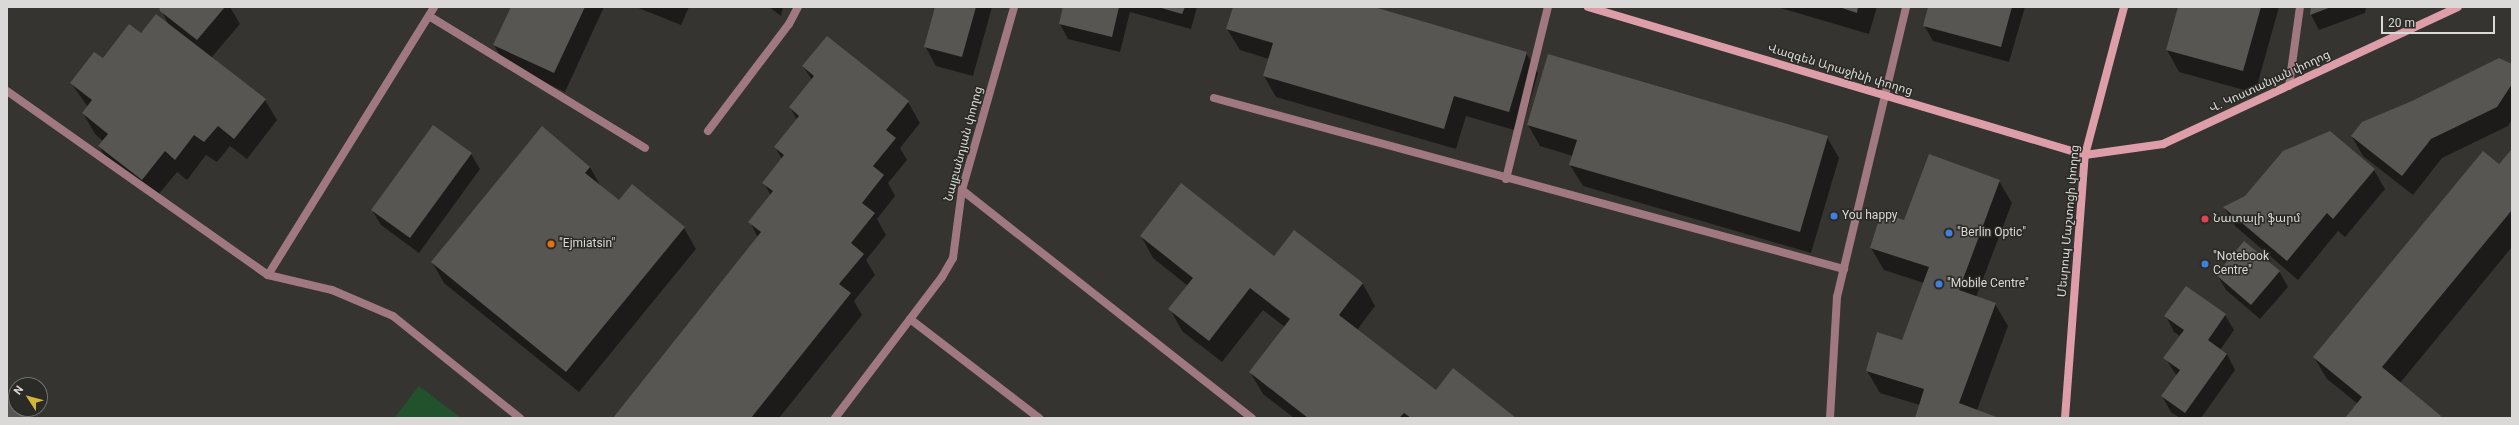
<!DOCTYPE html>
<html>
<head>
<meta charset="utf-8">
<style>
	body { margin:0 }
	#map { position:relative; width:2519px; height:425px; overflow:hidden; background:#353430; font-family:Roboto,"Noto Sans Armenian",sans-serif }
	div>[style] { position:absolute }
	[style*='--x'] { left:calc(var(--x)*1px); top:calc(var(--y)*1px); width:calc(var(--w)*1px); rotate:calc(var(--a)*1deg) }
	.green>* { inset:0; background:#22522b }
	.shadow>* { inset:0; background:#0007 }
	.building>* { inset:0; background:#575652 }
	.lane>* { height:8px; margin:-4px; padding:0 4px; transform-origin:4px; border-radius:4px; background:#a0787f }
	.street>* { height:8px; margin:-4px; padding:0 4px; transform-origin:4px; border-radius:4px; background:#a0787f }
	.secondary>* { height:8px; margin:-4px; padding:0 4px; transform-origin:4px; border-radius:4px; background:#dd9eaa }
	.dots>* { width:11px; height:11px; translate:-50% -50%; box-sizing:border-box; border:2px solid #2a2a26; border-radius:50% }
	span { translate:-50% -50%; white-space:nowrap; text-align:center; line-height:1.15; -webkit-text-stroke:3px #2a2a26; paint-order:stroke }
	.street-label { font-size:12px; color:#dad9d7 }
	.poi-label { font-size:12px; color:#dad9d7 }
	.left { translate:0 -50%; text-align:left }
	.frame { position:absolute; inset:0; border:8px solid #dad9d7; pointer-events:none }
	.north { position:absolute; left:8px; top:377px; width:40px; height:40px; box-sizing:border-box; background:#2a2a26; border:1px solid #70706d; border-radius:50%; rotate:306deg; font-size:11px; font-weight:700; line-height:16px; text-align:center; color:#dad9d7 }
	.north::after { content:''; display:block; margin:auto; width:14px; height:18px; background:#d3b635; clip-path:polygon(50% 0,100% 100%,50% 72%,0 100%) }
	.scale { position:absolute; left:2381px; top:16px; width:114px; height:18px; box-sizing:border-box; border:2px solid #dad9d7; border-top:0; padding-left:5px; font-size:12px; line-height:14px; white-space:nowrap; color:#dad9d7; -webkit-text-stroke:3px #2a2a26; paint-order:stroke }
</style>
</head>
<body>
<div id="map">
	<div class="green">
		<i style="clip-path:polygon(419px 386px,461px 418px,394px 418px)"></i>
	</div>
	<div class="shadow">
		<i style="clip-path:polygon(160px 7px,230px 7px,240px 24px,211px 58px,265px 100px,277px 120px,247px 159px,230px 146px,217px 162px,206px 155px,187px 180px,177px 172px,154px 200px,111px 167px,99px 146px,103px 141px,95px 134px,83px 113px,88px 107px,71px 83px,103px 59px,142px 35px,169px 26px)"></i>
		<i style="clip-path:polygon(512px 7px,604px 7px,565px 92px,505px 64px,494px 45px)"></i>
		<i style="clip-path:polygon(636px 7px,689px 7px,681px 25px)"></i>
		<i style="clip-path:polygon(769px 7px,783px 7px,781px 16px)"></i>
		<i style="clip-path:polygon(936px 7px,992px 7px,973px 76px,936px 66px,925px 46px)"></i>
		<i style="clip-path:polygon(1064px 7px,1197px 7px,1191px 29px,1130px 12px,1120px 52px,1068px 39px,1060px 24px)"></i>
		<i style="clip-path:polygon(1234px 7px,1371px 7px,1526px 53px,1538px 73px,1521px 132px,1466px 116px,1456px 149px,1276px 97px,1264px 76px,1269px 59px,1240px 50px,1227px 29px)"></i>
		<i style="clip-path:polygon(1777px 7px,1877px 7px,1869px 34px)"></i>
		<i style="clip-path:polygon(1929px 7px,2025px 7px,2009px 62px,1933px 41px,1924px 25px)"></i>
		<i style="clip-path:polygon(2179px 7px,2279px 7px,2255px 93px,2179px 72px,2167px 50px)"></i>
		<i style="clip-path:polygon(2312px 7px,2366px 7px,2365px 13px,2319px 30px,2311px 15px)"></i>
		<i style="clip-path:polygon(2512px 65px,2512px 119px,2508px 126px,2442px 158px,2413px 195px,2363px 156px,2352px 137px)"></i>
		<i style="clip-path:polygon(803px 66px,908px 102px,920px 123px,900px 148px,907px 160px,888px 183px,895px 196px,877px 219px,886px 235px,866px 260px,875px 275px,854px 301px,862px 315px,779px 418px,614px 418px,758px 238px,750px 222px,771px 196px,764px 183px,782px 159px,775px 147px,797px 120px,790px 107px,812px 80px)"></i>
		<i style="clip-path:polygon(1528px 125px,1827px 137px,1839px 158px,1811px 253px,1583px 186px,1570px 165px,1573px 156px,1540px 146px)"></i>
		<i style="clip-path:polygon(433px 126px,471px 154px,480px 169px,419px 253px,381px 225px,372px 210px)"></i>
		<i style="clip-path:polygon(2512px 150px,2512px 247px,2400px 383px,2441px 418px,2346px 418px,2358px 404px,2327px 379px,2314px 357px)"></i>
		<i style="clip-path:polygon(590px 167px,601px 187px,619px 202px,632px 185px,684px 228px,696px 249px,579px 392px,444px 283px,432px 262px)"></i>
		<i style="clip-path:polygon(2374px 170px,2385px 189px,2345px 237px,2338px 231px,2298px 280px,2235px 226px,2224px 207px)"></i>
		<i style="clip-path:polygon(1999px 181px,2012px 203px,1976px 297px,1995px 304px,2008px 326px,1977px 410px,1997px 418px,1916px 418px,1920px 405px,1880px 393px,1867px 371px,1902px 341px,1924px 283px,1884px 270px,1871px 248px,1905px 221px)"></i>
		<i style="clip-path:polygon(1294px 231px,1363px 284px,1375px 306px,1357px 330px,1436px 392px,1515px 418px,1294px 418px,1263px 394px,1250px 372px,1285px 327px,1263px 310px,1222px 362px,1182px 331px,1170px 309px,1188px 286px,1153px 258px,1141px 236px,1274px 257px)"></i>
		<i style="clip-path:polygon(2279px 271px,2288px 287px,2260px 319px,2226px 290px,2217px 275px)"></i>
		<i style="clip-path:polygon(2225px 315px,2234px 330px,2220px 350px,2227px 354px,2235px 370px,2201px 418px,2180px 418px,2171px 412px,2162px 396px,2177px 376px,2165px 358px,2180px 336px,2174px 332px,2166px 316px)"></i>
	</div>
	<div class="building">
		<i style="clip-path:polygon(159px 7px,225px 7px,197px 40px,160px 11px)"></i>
		<i style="clip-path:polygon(511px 7px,585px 7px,554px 73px,493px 45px)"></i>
		<i style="clip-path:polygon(935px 7px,976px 7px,962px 57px,924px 47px)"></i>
		<i style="clip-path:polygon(1063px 7px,1119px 7px,1112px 37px,1059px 24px)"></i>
		<i style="clip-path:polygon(1158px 7px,1185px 7px,1182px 14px)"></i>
		<i style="clip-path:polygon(1233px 7px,1374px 7px,1527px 52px,1509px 112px,1454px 96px,1444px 129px,1263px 76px,1273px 43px,1226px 29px)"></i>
		<i style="clip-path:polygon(1839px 7px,1858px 7px,1857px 13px)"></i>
		<i style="clip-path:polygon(1928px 7px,2012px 7px,2001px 47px,1923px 26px)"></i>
		<i style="clip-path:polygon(2178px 7px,2261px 7px,2243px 71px,2166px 50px)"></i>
		<i style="clip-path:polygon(2311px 7px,2331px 7px,2310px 15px)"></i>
		<i style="clip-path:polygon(156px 14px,266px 99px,234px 139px,218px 126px,204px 142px,194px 135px,175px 160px,165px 151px,142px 180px,98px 146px,108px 134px,82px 113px,92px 100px,70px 83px,94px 52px,103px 58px,129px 24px,141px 33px)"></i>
		<i style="clip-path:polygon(827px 36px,909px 101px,886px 130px,896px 138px,873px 166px,884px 175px,862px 203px,875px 213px,851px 243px,864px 254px,839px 284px,851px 293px,751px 418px,613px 418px,761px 232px,748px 222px,773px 191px,762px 183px,784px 155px,774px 147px,799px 116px,789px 107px,814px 76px,802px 66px)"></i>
		<i style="clip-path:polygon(1548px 54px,1828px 136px,1800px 232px,1569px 165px,1577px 140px,1527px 125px)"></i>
		<i style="clip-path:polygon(2499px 58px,2512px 64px,2512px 84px,2497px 107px,2431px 139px,2402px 176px,2351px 136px,2362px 122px,2412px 101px)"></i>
		<i style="clip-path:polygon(433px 125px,472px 153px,410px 238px,371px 210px)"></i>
		<i style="clip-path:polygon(542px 126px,590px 167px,585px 173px,619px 200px,632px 184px,685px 227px,566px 372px,431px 262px)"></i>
		<i style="clip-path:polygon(2330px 131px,2375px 169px,2333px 219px,2327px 213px,2287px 261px,2223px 207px,2245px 196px,2283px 151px)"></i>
		<i style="clip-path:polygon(2512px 149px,2512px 210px,2382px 367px,2441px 416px,2439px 418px,2345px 418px,2362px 397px,2313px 357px,2483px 151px,2499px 164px)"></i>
		<i style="clip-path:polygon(1929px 154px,2000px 180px,1959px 290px,1996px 303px,1959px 403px,1999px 418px,1915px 418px,1924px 389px,1866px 371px,1877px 332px,1902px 340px,1929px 267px,1870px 248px,1881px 213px,1904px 220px)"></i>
		<i style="clip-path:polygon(1181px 183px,1274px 256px,1294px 230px,1363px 283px,1339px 315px,1436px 390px,1453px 368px,1516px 418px,1411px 418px,1404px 413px,1399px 418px,1308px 418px,1249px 372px,1290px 319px,1250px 288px,1209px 341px,1168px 309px,1193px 278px,1140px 236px)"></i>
		<i style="clip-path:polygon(2244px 241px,2280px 271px,2251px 305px,2216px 275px)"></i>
		<i style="clip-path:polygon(2186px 286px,2226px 314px,2208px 340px,2227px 354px,2185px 413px,2161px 396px,2180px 370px,2163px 358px,2184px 330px,2164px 316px)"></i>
		<i style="clip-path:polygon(16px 390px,16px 409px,26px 409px,31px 418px,7px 418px,7px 395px)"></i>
	</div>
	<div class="lane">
		<i style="--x:429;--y:16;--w:253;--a:31.4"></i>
		<i style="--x:2289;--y:86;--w:80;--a:-82.1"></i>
		<i style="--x:1214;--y:98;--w:653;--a:15.19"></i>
		<i style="--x:708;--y:131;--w:134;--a:-52.9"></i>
		<i style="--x:789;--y:24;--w:19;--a:-62"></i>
		<i style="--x:1506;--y:179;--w:177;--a:-76.3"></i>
		<i style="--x:962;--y:190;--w:369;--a:38.2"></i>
		<i style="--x:910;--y:319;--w:163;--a:37.5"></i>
		<i style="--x:1830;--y:418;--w:121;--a:-86.7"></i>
		<i style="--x:1837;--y:297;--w:298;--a:-76.6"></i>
	</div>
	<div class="street">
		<i style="--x:7;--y:91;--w:319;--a:35.2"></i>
		<i style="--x:268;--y:275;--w:66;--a:13.2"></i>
		<i style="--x:332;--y:290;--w:66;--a:23.1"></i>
		<i style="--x:393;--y:316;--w:163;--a:38.8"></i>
		<i style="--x:268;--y:275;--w:315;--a:-58.2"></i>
		<i style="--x:835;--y:418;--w:177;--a:-52.8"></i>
		<i style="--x:942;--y:277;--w:22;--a:-60"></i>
		<i style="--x:953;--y:258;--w:69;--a:-82.5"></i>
		<i style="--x:962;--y:190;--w:190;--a:-74.1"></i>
	</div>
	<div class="secondary">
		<i style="--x:1588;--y:7;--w:519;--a:16.58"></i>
		<i style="--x:2085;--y:155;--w:79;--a:-8"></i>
		<i style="--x:2163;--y:144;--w:325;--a:-24.9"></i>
		<i style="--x:2065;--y:418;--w:264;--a:-85.7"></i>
		<i style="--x:2085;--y:155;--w:153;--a:-75.2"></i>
	</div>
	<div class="dots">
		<i style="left:1834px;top:216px;background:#3f7fe0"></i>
		<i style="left:2205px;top:219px;background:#e0444e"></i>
		<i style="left:1949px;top:233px;background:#3f7fe0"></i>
		<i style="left:551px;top:244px;background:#e8710a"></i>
		<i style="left:2205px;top:264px;background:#3f7fe0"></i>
		<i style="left:1939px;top:284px;background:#3f7fe0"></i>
	</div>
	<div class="street-label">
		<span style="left:1840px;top:70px;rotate:17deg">Վազգեն Արաջինի փողոց</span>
		<span style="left:2270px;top:82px;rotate:-25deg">Վ. Կոստանյան փողոց</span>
		<span style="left:964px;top:144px;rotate:-75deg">Նալբանդյան փողոց</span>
		<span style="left:2069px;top:221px;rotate:-85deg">Մեսրոպ Մաշտոցի փողոց</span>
	</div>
	<div class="poi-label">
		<span class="left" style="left:1842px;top:216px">You happy</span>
		<span class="left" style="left:2213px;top:219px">Նատալի ֆարմ</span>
		<span class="left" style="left:1957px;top:233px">"Berlin Optic"</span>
		<span class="left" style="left:559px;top:244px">"Ejmiatsin"</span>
		<span class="left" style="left:2213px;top:264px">"Notebook<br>Centre"</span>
		<span class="left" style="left:1947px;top:284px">"Mobile Centre"</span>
	</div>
	<div class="frame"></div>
	<div class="north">N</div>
	<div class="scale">20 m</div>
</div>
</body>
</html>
